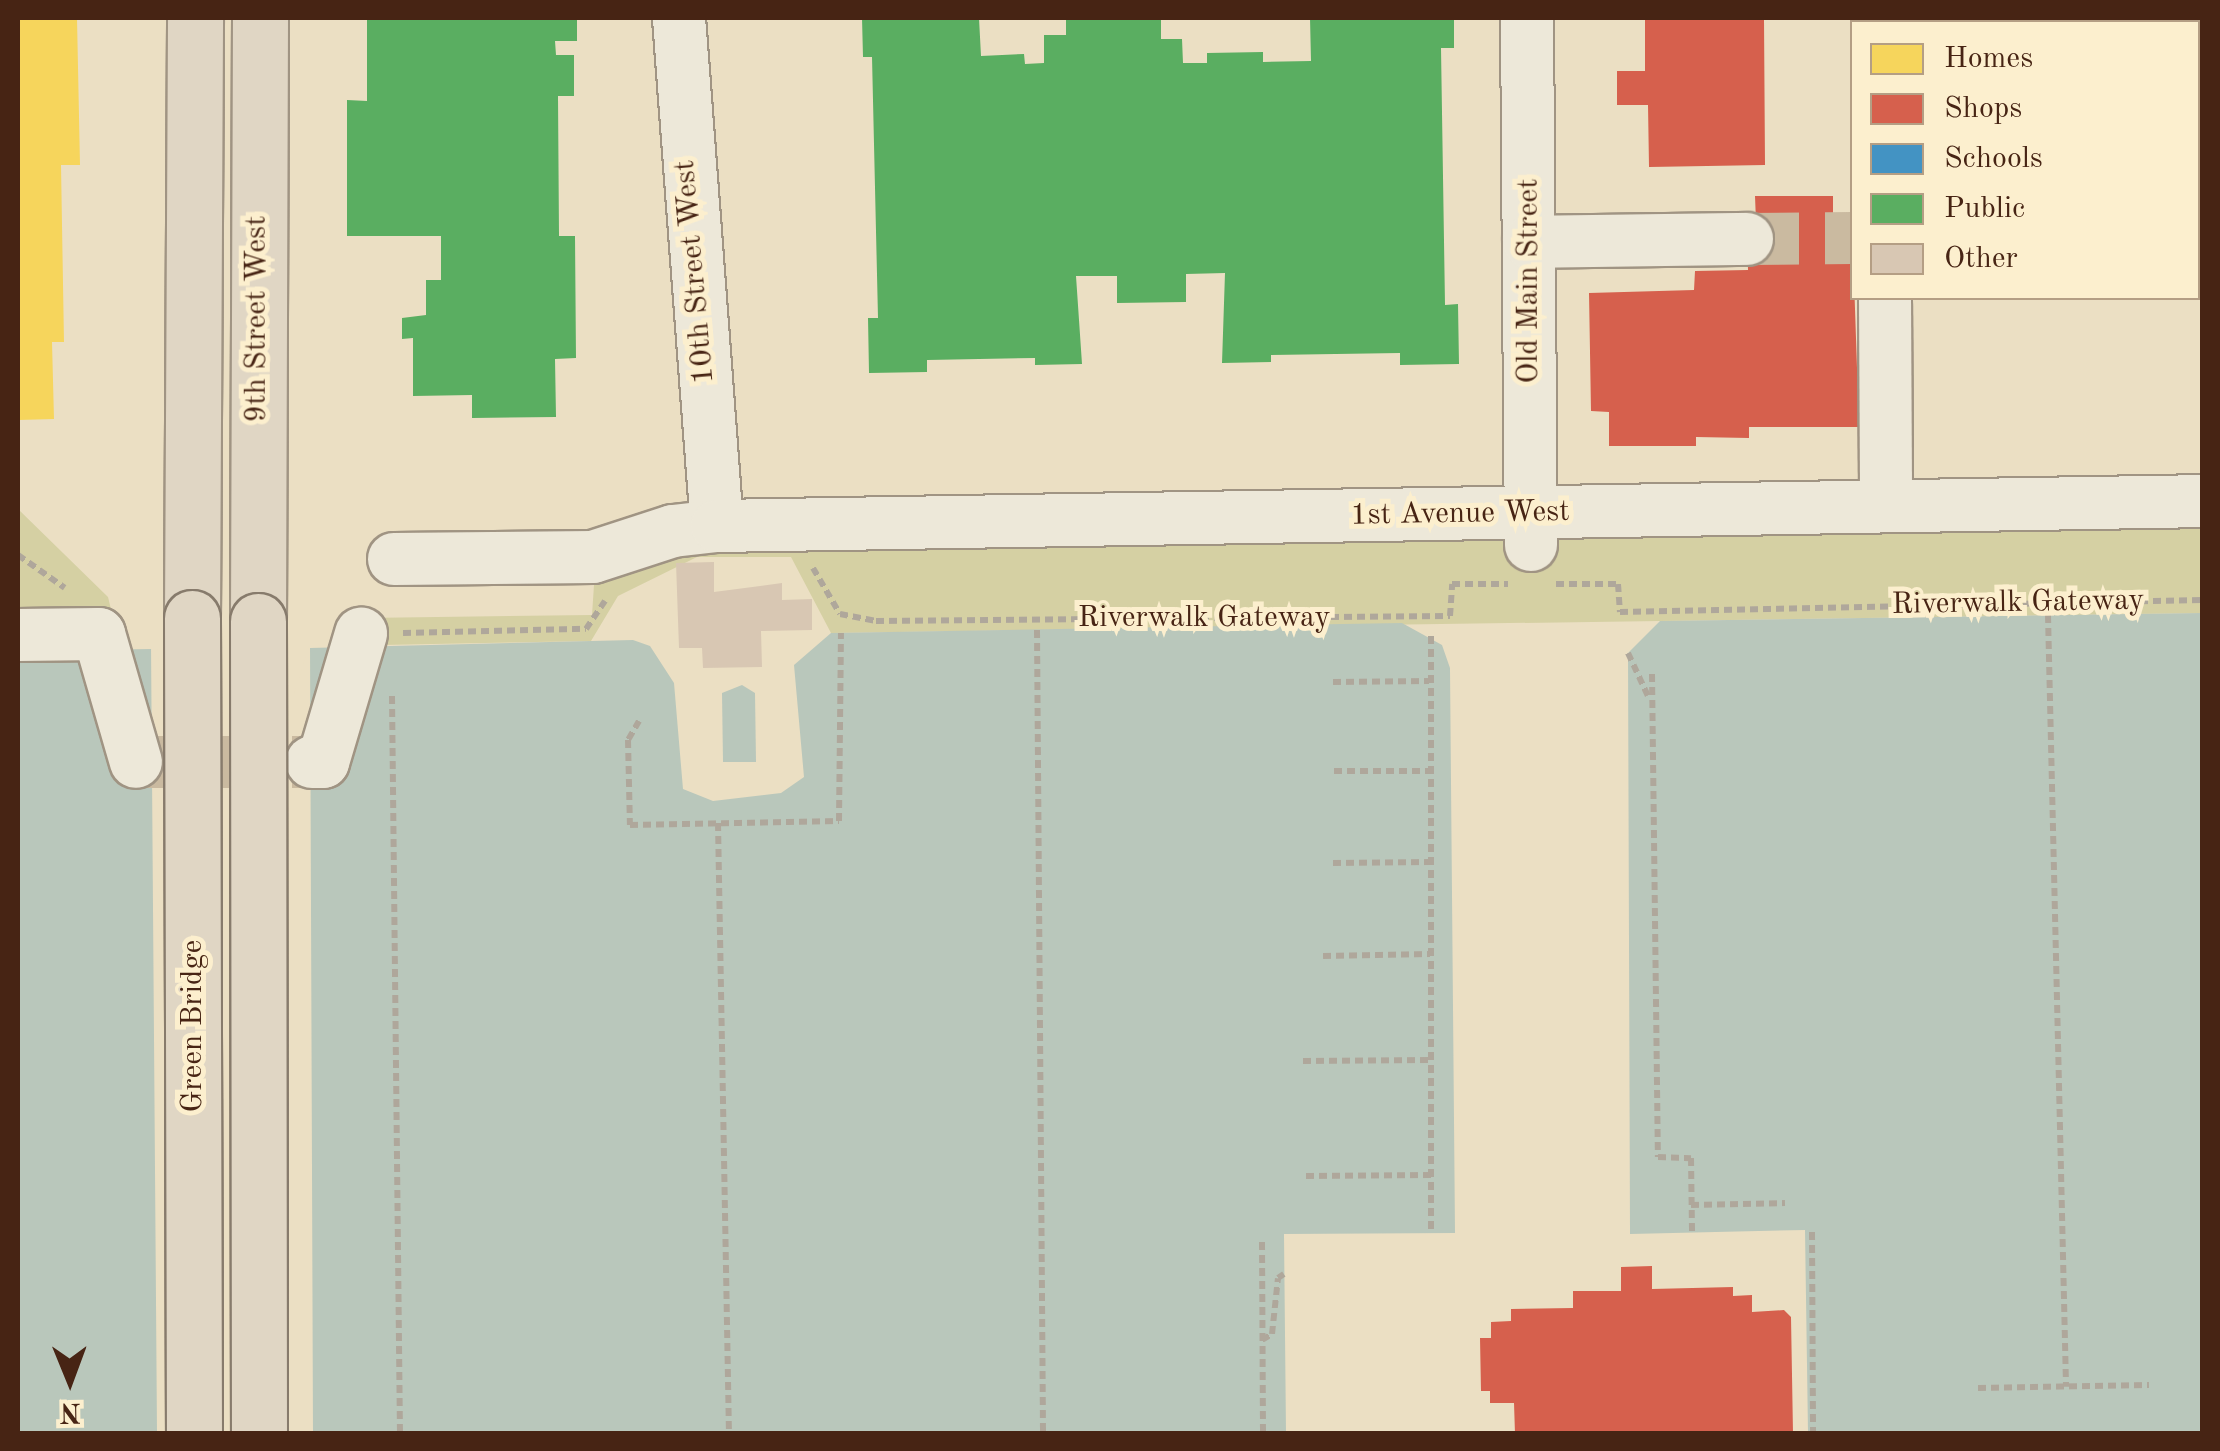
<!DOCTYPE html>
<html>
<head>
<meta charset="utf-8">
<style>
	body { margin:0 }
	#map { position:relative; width:2220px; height:1451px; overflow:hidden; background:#ebdfc3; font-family:"Old Standard TT",serif }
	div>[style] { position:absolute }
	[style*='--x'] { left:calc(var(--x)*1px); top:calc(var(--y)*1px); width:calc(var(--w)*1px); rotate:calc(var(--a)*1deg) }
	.green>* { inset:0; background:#d5d0a3 }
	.water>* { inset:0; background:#b9c7bb }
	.pier>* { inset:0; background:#ebdfc3 }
	.homes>* { inset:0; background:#f6d55c }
	.shops>* { inset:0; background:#d6604d }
	.schools>* { inset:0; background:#4393c3 }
	.public>* { inset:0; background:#5aae61 }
	.building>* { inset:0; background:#d8c7b3 }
	.minor-tunnel>* { height:52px; margin-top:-26px; transform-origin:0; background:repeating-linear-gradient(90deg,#cabaa0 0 52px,transparent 0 78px) }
	.path>* { height:6px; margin-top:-3px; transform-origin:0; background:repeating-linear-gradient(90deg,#afa79b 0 8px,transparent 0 13px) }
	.roads { filter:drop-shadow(2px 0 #a09483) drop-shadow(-2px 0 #a09483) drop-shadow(0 2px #a09483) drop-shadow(0 -2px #a09483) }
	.minor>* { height:52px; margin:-26px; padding:0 26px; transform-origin:26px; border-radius:26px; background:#ede8d9 }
	.major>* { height:55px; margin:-27.5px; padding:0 27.5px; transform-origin:27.5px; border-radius:27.5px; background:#e0d6c4 }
	.bridges { filter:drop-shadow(2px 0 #877b6c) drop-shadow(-2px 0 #877b6c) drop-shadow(0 2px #877b6c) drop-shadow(0 -2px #877b6c) }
	.major-bridge>* { height:55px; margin:-27.5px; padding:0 27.5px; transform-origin:27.5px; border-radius:27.5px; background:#e0d6c4 }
	span { translate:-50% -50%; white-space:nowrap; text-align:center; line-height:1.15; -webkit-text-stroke:10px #fcefce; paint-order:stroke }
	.street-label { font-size:30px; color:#472414 }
	.frame { position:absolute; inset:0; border:20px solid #472414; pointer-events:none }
	.legend { position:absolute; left:1850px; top:20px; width:350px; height:280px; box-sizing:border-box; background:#fcefce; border:2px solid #b49e84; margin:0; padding:12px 18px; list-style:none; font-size:30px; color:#472414 }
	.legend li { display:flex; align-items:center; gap:20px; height:50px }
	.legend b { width:50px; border:2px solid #b49e84 }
	.north { position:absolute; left:20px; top:1331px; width:100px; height:100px; -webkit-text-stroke:8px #fcefce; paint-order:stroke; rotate:179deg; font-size:28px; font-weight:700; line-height:40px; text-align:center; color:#472414 }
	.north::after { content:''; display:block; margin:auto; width:35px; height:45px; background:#472414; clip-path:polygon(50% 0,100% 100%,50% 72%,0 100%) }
</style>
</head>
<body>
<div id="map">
	<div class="green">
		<i style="clip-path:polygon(2202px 501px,2202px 613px,831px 633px,791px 557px,697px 557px,618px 596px,591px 641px,382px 645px,351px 755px,328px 772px,127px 772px,109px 760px,91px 699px,102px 681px,88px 650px,18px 651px,18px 509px,108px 597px,137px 716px,326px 716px,339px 663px,364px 618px,592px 615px,594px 585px,696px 544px,1272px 518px)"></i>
	</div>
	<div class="water">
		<i style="clip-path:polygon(2202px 613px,2202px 1433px,1808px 1433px,1805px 1230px,1630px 1234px,1628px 653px,1660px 621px)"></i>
		<i style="clip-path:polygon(1402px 623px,1442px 645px,1450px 668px,1455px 1233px,1284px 1234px,1286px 1433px,18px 1433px,18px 651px,152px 649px,160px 701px,298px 698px,310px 648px,633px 640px,650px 646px,674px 683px,683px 789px,713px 801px,781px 793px,804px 777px,794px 665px,831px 633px)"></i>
		<i style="clip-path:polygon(742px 685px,755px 693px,756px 762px,723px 762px,722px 693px)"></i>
	</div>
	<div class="pier">
		<i style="clip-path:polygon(310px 643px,313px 1433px,157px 1433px,151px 644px,157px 648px,164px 696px,294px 694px)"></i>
	</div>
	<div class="homes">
		<i style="clip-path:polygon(18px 18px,77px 18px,80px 165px,61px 165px,64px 342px,52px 342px,54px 419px,18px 420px)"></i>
	</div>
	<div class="shops">
		<i style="clip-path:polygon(1645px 18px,1764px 18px,1765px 165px,1649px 167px,1648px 105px,1617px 105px,1617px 71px,1645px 71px)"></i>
		<i style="clip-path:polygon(1755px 196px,1833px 196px,1833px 221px,1852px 220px,1859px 427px,1749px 427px,1749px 438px,1696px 437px,1696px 446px,1609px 446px,1609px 412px,1591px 411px,1589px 293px,1694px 290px,1695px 271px,1748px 270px,1747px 222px,1756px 222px)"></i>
		<i style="clip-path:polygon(1652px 1266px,1652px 1289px,1733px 1287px,1733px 1296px,1752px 1295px,1752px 1312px,1784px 1310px,1791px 1317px,1793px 1433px,1515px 1434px,1514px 1403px,1490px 1403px,1490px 1391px,1481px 1391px,1480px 1338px,1491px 1338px,1491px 1322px,1511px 1321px,1511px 1309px,1573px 1308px,1573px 1291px,1621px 1291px,1621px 1267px)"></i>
	</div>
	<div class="schools">
		<i style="clip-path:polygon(2198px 54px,2202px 54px,2198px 296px)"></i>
	</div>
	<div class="public">
		<i style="clip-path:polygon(367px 18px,577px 18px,577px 41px,555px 41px,556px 55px,574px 55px,574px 96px,558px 96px,559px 236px,575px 236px,576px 358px,555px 359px,556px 417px,472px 418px,472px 395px,413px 396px,413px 338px,402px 339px,402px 318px,426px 315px,426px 280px,441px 280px,441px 236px,347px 236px,347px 100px,367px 101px)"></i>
		<i style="clip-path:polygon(862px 18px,979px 18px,981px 56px,1024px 54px,1025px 64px,1044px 63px,1044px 35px,1066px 35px,1066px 18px,1161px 18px,1161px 39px,1182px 39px,1183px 63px,1207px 63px,1207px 53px,1263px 52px,1263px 62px,1311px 61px,1310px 18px,1454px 18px,1454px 48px,1441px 48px,1445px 305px,1458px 304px,1459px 364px,1400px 365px,1400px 353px,1271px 355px,1271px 362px,1222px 363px,1225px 273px,1186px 274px,1186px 302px,1117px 303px,1117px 276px,1076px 276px,1082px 364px,1035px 365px,1035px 358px,927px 360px,927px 372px,869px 373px,868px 318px,878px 318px,872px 57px,863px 57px)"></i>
	</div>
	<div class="building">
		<i style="clip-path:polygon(714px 562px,714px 592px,782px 583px,782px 600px,812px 599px,812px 630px,761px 631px,762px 667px,703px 668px,702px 648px,679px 648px,676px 563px)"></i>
	</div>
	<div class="minor-tunnel">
		<i style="--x:1747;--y:239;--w:105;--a:-0.5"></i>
		<i style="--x:136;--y:762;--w:164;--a:0"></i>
	</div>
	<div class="path">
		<i style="--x:18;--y:555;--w:57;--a:35.1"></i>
		<i style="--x:813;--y:568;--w:53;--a:59.6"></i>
		<i style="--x:840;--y:614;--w:37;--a:11"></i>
		<i style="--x:876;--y:621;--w:574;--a:-0.5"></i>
		<i style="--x:1450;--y:616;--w:32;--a:-86"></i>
		<i style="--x:1452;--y:584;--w:56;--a:0"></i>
		<i style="--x:1556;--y:584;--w:62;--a:0"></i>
		<i style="--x:1618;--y:584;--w:28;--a:86"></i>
		<i style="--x:1620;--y:612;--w:582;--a:-1.18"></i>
		<i style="--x:2048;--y:615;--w:772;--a:88.66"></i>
		<i style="--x:1037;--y:630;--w:804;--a:89.57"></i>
		<i style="--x:403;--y:633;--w:183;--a:-1.3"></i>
		<i style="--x:586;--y:629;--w:34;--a:-56"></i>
		<i style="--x:1431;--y:636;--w:597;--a:90"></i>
		<i style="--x:1628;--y:653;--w:47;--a:65.1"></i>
		<i style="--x:1652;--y:674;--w:483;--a:89.3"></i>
		<i style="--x:1658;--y:1157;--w:33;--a:2"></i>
		<i style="--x:1691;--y:1158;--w:74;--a:89.2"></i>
		<i style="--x:1333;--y:682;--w:96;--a:-0.6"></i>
		<i style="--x:392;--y:696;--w:738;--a:89.38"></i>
		<i style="--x:639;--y:721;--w:22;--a:120"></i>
		<i style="--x:628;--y:740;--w:85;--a:88.7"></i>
		<i style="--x:630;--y:825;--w:209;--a:-1.1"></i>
		<i style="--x:839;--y:821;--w:188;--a:-89.4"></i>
		<i style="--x:1334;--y:771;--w:95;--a:0"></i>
		<i style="--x:718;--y:823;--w:611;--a:88.97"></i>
		<i style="--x:1333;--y:863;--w:97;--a:-0.6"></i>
		<i style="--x:1323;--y:956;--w:107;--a:-1.1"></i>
		<i style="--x:1303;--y:1061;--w:127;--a:-0.5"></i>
		<i style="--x:1306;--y:1176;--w:125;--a:-0.5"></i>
		<i style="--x:1691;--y:1205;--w:94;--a:-1.2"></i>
		<i style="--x:1812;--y:1232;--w:202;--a:89.7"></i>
		<i style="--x:1262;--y:1242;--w:192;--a:89.7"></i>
		<i style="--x:1262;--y:1340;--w:12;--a:-31"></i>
		<i style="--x:1272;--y:1334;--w:56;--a:-83.9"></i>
		<i style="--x:1278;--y:1278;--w:7;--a:-34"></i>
		<i style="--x:1978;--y:1388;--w:171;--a:-1"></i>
	</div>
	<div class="roads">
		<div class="minor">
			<i style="--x:679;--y:18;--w:509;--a:85.72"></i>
			<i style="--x:1527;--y:18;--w:527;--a:89.57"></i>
			<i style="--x:1884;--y:22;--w:4;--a:-90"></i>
			<i style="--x:1529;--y:242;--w:218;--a:-0.8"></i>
			<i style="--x:1885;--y:298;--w:208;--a:89.7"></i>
			<i style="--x:394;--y:559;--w:199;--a:-0.6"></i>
			<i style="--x:593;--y:557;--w:84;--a:-18"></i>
			<i style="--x:673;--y:531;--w:44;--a:-6.5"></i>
			<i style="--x:717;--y:526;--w:1485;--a:-0.96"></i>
			<i style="--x:18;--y:635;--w:81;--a:-0.7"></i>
			<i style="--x:99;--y:634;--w:133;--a:73.9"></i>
			<i style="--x:312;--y:762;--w:11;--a:0"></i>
			<i style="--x:323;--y:762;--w:134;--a:-73.5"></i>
		</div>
		<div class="major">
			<i style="--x:192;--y:618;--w:600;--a:-89.71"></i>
			<i style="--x:258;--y:621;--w:603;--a:-89.81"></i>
		</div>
	</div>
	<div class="bridges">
		<div class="major-bridge">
			<i style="--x:192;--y:618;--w:816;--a:89.86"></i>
			<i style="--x:258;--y:621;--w:813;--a:89.93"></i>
		</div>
	</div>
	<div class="street-label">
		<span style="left:695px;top:272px;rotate:-95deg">10th Street West</span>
		<span style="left:1529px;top:281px;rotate:-90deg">Old Main Street</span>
		<span style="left:257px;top:319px;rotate:-90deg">9th Street West</span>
		<span style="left:1460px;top:514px;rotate:-1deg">1st Avenue West</span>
		<span style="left:2018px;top:603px;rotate:-1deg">Riverwalk Gateway</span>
		<span style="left:1204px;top:618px">Riverwalk Gateway</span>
		<span style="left:193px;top:1026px;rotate:-90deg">Green Bridge</span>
	</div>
	<div class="frame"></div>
	<ul class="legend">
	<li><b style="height:28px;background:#f6d55c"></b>Homes</li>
	<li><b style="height:28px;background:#d6604d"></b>Shops</li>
	<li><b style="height:28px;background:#4393c3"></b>Schools</li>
	<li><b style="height:28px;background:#5aae61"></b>Public</li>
	<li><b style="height:28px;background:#d8c7b3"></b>Other</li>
	</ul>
	<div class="north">N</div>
</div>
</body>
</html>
